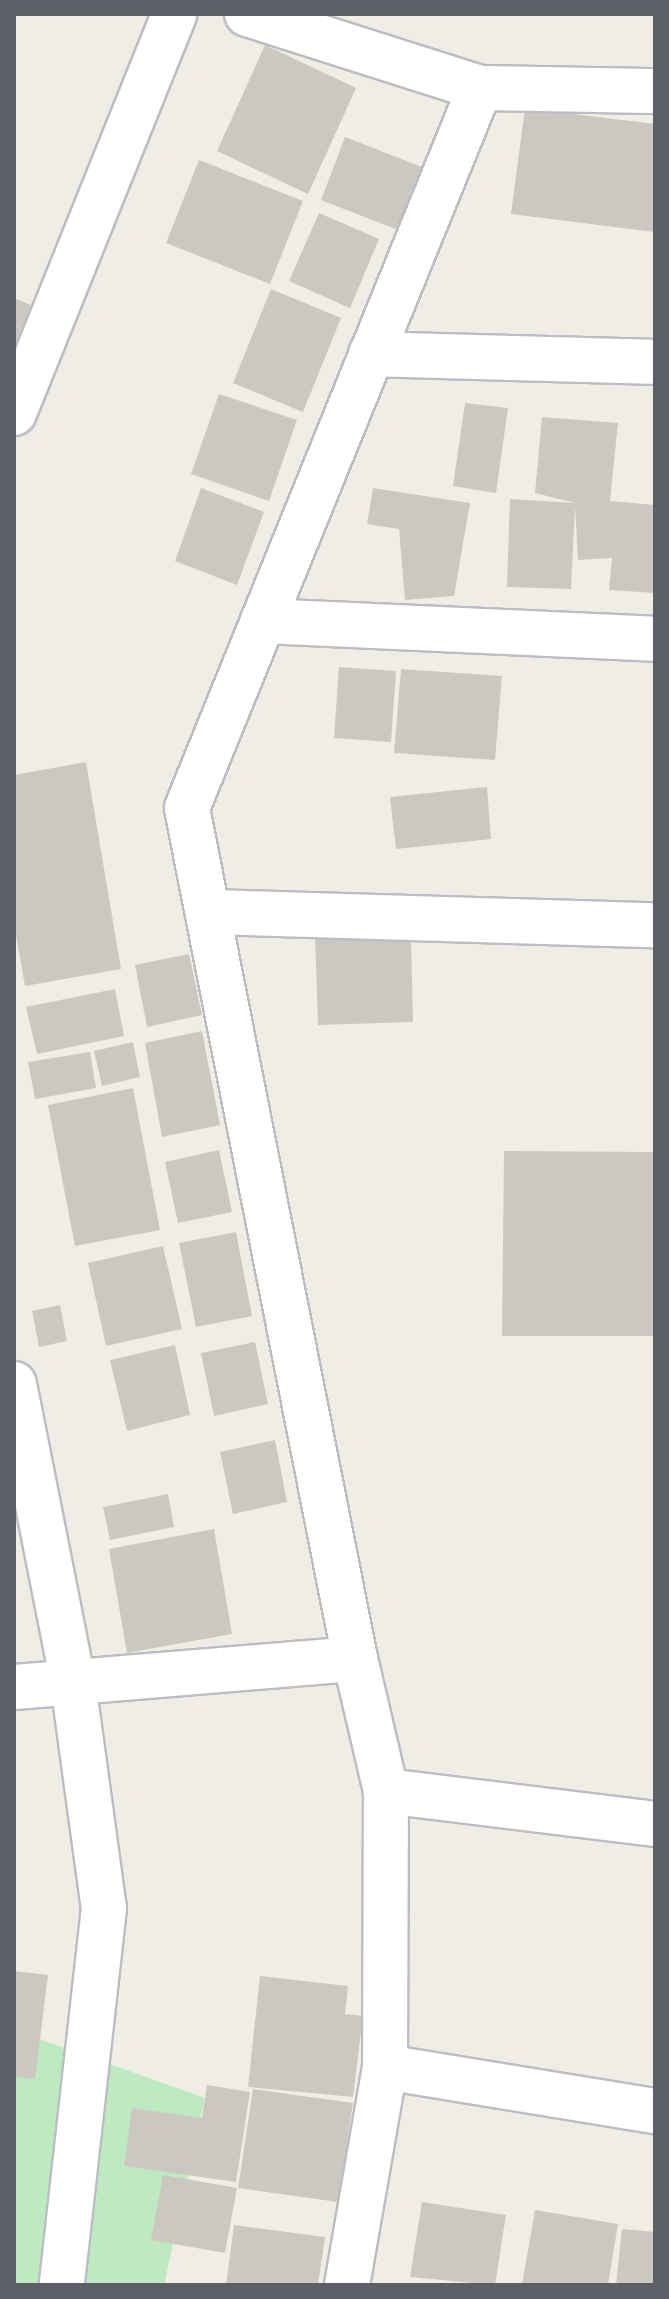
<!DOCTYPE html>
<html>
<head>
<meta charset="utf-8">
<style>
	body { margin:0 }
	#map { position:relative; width:669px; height:2299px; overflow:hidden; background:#f0eee4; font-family:Figtree,sans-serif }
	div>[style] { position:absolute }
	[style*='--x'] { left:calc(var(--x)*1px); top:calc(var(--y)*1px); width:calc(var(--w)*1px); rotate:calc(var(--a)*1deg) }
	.green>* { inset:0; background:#beeac2 }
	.building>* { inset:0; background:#cbc8c1 }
	.roads { filter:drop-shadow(2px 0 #bcbdc4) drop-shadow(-2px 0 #bcbdc4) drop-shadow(0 2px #bcbdc4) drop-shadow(0 -2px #bcbdc4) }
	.minor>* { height:44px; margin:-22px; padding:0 22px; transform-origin:22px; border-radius:22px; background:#fff }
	span { translate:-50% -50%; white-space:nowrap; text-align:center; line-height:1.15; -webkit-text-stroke:7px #fff; paint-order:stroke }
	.frame { position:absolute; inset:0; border:16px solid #5c5f66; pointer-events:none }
</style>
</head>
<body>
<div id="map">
	<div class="green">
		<i style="clip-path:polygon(14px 2030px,205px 2098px,164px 2285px,14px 2285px)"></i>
	</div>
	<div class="building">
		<i style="clip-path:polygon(265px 45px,356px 88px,308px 194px,217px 151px)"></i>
		<i style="clip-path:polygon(525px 108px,655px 124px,654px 232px,511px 214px)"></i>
		<i style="clip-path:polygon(345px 137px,422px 167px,398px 230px,321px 200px)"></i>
		<i style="clip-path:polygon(199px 160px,303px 201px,270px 284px,166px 243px)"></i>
		<i style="clip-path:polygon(319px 213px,379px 239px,350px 308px,289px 281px)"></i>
		<i style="clip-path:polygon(271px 289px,341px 318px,303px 412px,233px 383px)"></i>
		<i style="clip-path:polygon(14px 298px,31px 305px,14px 347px)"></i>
		<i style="clip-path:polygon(219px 394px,297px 420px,269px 501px,191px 474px)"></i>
		<i style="clip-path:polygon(465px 403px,508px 408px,496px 493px,453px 486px)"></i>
		<i style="clip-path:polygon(542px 417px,618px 423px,610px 501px,655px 505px,655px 593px,609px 590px,612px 558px,578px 560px,575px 507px,571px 589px,507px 587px,510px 499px,575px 503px,535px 493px)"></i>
		<i style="clip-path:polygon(201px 488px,264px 512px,237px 585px,175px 561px)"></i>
		<i style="clip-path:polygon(373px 488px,470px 503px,454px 596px,405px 600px,399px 529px,367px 524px)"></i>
		<i style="clip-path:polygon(339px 667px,396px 671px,391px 742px,334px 738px)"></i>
		<i style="clip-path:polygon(401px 669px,502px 676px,495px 760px,394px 753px)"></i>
		<i style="clip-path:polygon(86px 762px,121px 969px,25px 986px,14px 924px,14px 775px)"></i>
		<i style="clip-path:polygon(487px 787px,491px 839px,396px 849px,390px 797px)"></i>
		<i style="clip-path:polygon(411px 935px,413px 1022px,318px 1025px,315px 938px)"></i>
		<i style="clip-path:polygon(189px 954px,202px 1015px,147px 1027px,135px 965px)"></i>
		<i style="clip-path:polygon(115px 989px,124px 1036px,37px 1054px,26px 1007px)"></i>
		<i style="clip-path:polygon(202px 1031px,220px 1125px,162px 1137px,145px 1043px)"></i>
		<i style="clip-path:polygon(133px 1042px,140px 1077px,102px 1086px,94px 1051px)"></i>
		<i style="clip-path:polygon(90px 1052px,96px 1088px,35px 1099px,28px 1062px)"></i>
		<i style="clip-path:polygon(133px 1088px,160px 1230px,75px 1246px,48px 1105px)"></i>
		<i style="clip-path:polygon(219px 1150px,232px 1212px,178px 1223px,165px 1162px)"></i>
		<i style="clip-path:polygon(504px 1151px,655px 1152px,655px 1336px,502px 1336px)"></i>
		<i style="clip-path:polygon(236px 1232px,252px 1316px,196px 1327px,179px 1243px)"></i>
		<i style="clip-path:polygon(163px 1246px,182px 1329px,106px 1346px,88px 1263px)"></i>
		<i style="clip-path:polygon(60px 1305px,67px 1341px,39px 1347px,32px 1311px)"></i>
		<i style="clip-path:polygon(255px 1342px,268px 1404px,214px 1416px,201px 1353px)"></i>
		<i style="clip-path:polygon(175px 1345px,190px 1415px,127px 1431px,110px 1360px)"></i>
		<i style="clip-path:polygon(275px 1440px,287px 1502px,233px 1514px,220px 1452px)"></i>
		<i style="clip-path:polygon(168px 1494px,174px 1527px,110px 1540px,103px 1507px)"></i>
		<i style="clip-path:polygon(214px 1529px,232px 1634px,127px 1653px,109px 1549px)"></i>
		<i style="clip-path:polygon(14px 1971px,48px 1975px,35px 2079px,14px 2077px)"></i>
		<i style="clip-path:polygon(260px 1976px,348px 1986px,345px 2014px,363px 2016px,353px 2097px,248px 2087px)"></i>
		<i style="clip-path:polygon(207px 2085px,250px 2092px,236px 2182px,124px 2166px,132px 2108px,202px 2118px)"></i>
		<i style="clip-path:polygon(253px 2089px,353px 2103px,338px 2202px,238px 2188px)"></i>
		<i style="clip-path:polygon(163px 2175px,237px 2188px,225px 2253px,151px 2240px)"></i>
		<i style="clip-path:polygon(422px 2202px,506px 2215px,495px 2285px,410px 2277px)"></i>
		<i style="clip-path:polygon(535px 2210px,618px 2224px,608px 2285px,522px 2285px)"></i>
		<i style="clip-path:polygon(234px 2225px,325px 2237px,318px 2285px,226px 2285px)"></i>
		<i style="clip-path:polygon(622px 2229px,655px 2232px,655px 2285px,616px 2285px)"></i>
	</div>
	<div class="roads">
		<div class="minor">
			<i style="--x:247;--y:14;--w:244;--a:17.6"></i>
			<i style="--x:480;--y:88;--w:175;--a:1"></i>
			<i style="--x:371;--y:354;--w:284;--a:1.6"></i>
			<i style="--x:14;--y:413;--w:430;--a:-68.1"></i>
			<i style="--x:263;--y:621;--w:392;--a:2.6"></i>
			<i style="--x:208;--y:912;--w:447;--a:1.7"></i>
			<i style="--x:14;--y:1384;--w:305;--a:78.8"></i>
			<i style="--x:73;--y:1683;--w:227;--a:82.2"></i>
			<i style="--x:104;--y:1908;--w:379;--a:96.4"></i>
			<i style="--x:14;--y:1687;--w:342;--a:-4.7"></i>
			<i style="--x:386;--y:1791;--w:271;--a:7"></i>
			<i style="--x:385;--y:2067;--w:274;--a:9.3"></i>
			<i style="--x:347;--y:2285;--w:221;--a:-80.1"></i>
			<i style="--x:385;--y:2067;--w:276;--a:-89.8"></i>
			<i style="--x:386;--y:1791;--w:136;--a:-103.2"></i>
			<i style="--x:355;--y:1659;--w:867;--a:-101.17"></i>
			<i style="--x:187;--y:808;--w:777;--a:-67.86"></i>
		</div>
	</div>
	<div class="frame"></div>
</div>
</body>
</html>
